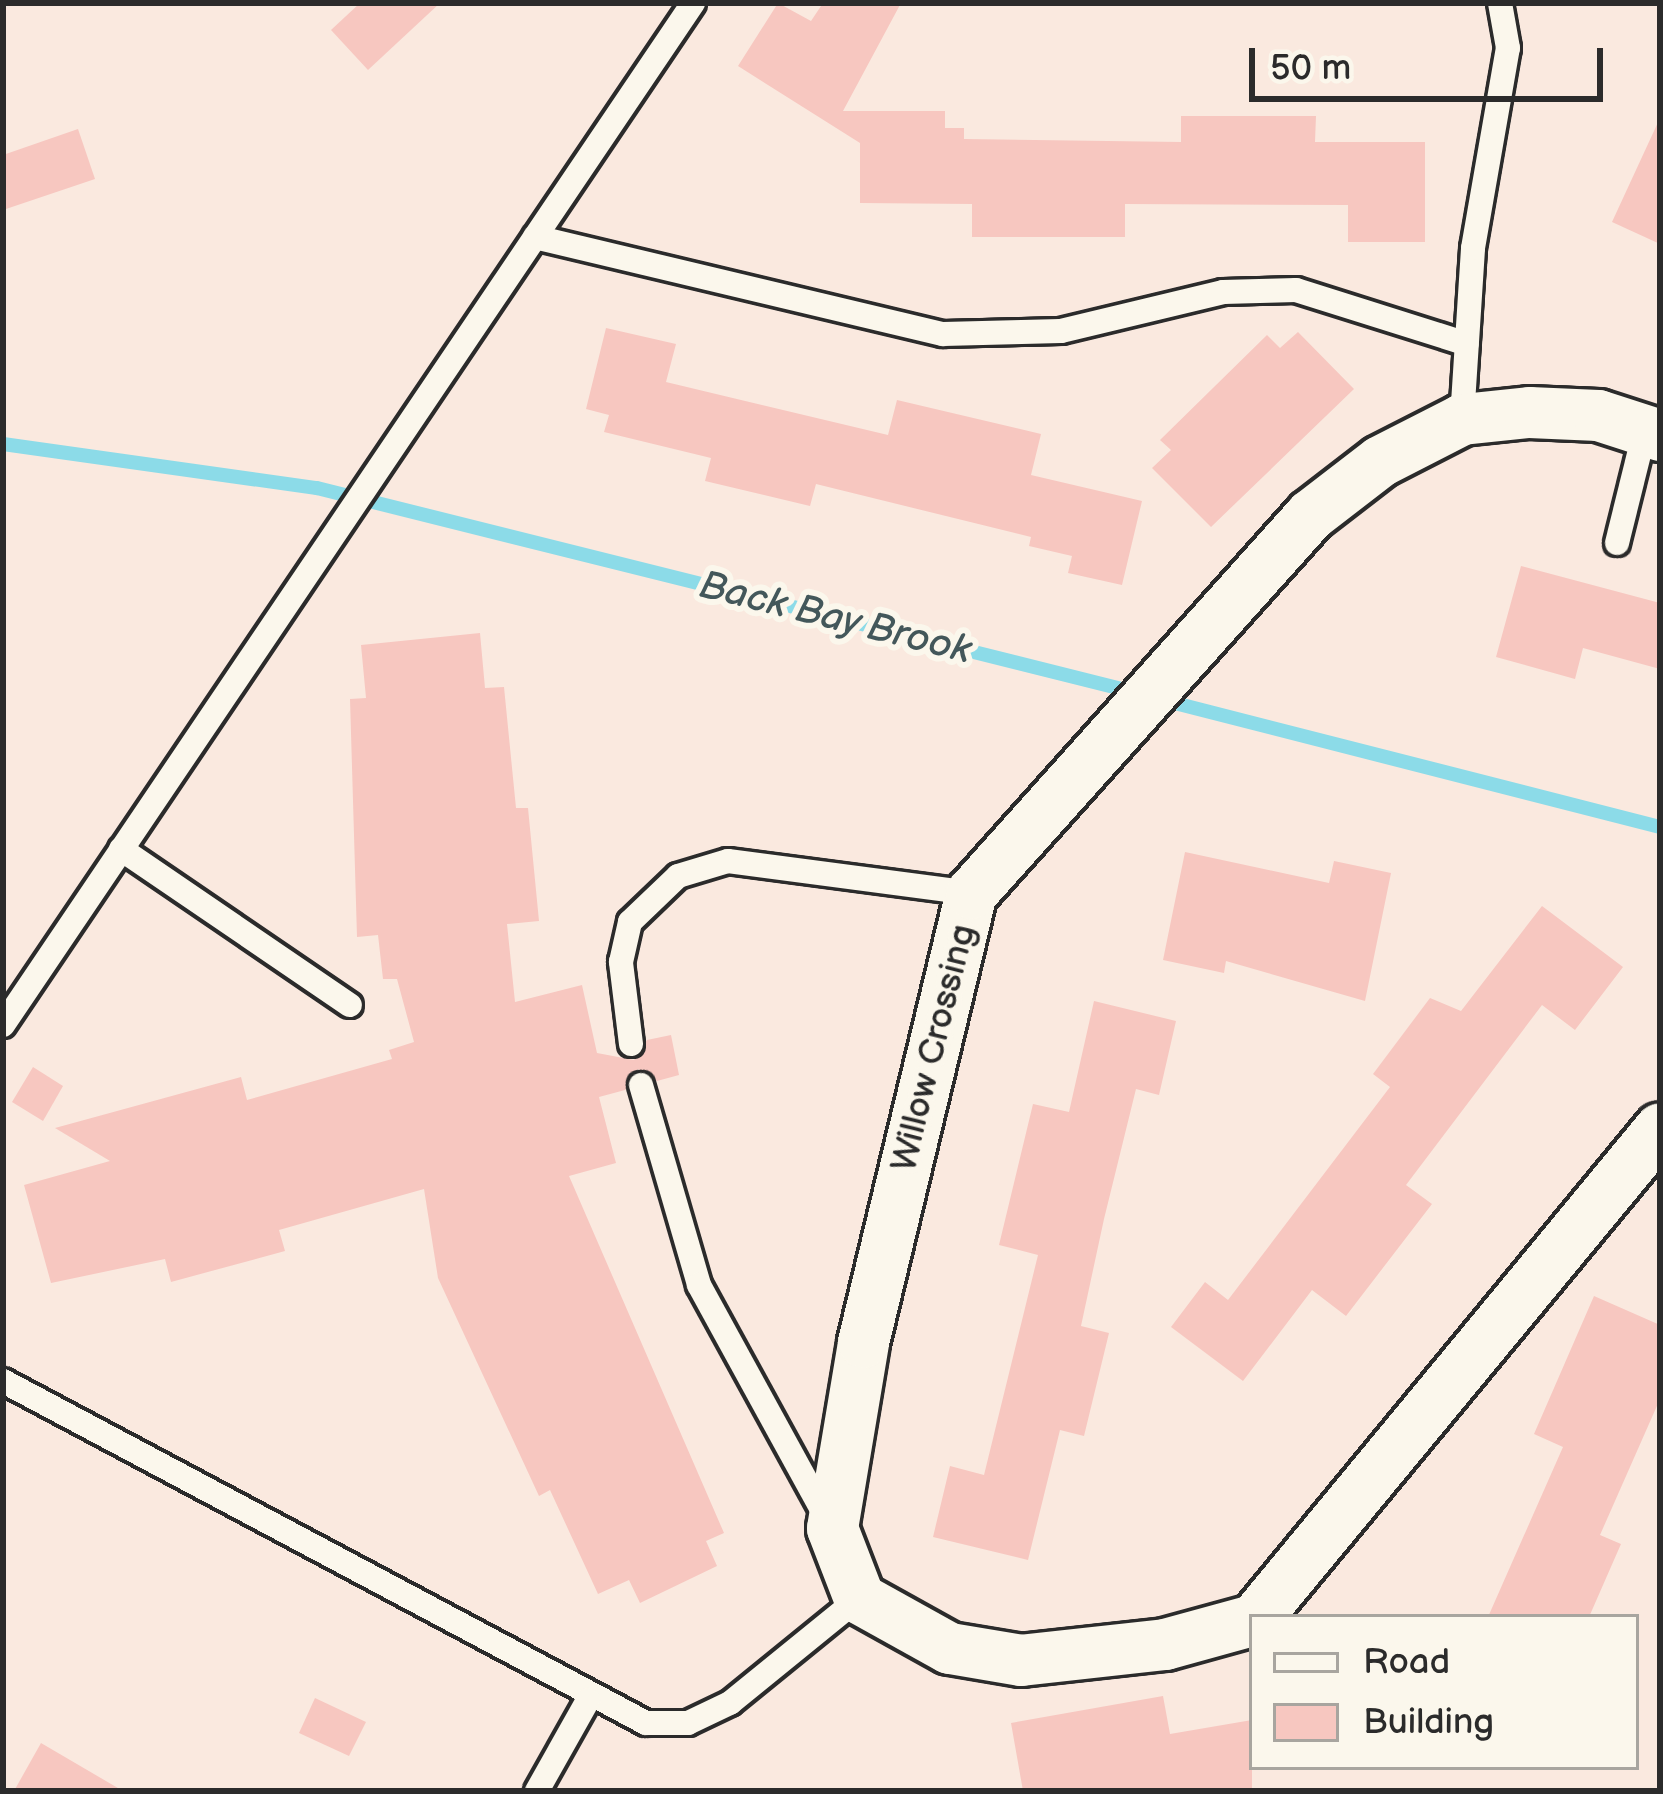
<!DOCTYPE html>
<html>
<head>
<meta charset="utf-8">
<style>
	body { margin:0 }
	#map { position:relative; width:1663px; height:1794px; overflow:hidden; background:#fae9df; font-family:"Balsamiq Sans",sans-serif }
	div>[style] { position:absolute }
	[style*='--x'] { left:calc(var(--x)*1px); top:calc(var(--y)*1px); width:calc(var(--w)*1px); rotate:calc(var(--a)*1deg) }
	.stream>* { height:14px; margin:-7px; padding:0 7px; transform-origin:7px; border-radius:7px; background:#8cdbe8 }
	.building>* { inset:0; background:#f7c7c0 }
	.roads { filter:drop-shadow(3px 0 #2b2b2b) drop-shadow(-3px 0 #2b2b2b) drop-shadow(0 3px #2b2b2b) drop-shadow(0 -3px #2b2b2b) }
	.lane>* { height:24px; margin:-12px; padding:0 12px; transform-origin:12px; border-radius:12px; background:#fbf7ec }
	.street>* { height:51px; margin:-25.5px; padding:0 25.5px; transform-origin:25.5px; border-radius:25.5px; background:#fbf7ec }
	span { translate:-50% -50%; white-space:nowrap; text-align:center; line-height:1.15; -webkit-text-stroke:12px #fbf7ec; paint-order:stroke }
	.street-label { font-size:36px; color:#2b2b2b }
	.water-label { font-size:39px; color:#43575a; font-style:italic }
	.frame { position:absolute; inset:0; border:6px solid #2b2b2b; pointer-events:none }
	.legend { position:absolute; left:1249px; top:1614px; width:390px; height:156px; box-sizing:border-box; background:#fbf7ec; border:3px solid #a8a59f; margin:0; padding:15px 21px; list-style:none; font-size:36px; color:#2b2b2b }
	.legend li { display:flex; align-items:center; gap:24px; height:60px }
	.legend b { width:60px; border:3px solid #a8a59f }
	.scale { position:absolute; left:1249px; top:48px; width:354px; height:54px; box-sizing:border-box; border:6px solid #2b2b2b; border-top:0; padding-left:15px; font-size:36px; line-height:42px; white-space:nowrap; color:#2b2b2b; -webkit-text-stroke:9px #fbf7ec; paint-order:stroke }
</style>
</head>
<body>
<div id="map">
	<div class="stream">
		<i style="--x:3;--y:444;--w:317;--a:8"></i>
		<i style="--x:317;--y:488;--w:846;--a:14.02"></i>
		<i style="--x:1159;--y:699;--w:517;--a:14.33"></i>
	</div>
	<div class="building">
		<i style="clip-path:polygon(360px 3px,440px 3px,368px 70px,331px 30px)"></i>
		<i style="clip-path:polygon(778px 3px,811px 21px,823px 3px,901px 3px,843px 111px,945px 111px,945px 128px,964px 128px,964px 139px,1181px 142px,1181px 116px,1316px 116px,1315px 142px,1425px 142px,1425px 242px,1348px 242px,1348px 205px,1125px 204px,1125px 237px,972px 237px,972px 204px,860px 203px,860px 143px,738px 66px)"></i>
		<i style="clip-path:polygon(1660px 118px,1660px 244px,1612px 222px)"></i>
		<i style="clip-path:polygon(78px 129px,95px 179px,3px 210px,3px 155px)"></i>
		<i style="clip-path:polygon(606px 328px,676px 344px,666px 382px,888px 435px,897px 400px,1041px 434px,1031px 475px,1142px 501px,1122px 585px,1068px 573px,1072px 556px,1029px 546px,1031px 537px,816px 484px,810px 506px,705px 481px,711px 458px,604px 432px,609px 415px,586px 409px)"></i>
		<i style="clip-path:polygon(1298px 332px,1354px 389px,1211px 527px,1152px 468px,1171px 450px,1160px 440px,1267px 335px,1280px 348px)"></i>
		<i style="clip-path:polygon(1521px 566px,1660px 603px,1660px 669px,1583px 648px,1575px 679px,1496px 657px)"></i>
		<i style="clip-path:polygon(480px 633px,485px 688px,504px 687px,516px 808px,528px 808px,539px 921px,507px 924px,515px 1002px,582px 985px,597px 1053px,634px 1060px,647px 1040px,671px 1035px,679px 1075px,657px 1081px,638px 1069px,625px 1090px,599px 1097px,616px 1163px,569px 1176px,724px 1533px,706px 1541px,717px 1566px,640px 1603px,629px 1580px,598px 1594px,550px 1490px,539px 1496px,438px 1278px,424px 1189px,279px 1230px,285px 1251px,171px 1282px,165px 1259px,51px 1283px,24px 1185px,110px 1161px,55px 1128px,241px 1077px,247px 1100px,392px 1059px,389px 1050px,414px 1042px,397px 979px,383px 979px,378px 935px,357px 937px,350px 699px,366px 698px,361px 645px)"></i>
		<i style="clip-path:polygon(1185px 852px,1329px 883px,1334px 861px,1391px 873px,1365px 1001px,1226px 961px,1224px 973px,1163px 960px)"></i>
		<i style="clip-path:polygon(1542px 906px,1623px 967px,1575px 1030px,1542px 1005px,1406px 1185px,1432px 1204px,1346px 1316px,1312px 1290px,1243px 1381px,1171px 1327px,1205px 1282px,1228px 1300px,1390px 1087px,1373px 1074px,1430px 998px,1461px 1011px)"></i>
		<i style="clip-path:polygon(1094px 1001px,1176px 1021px,1159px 1095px,1136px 1089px,1104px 1219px,1081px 1326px,1109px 1333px,1084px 1436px,1060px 1430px,1028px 1560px,933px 1537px,950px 1466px,984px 1475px,1038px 1255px,999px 1245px,1033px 1104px,1069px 1112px)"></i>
		<i style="clip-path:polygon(33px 1067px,63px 1086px,43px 1121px,12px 1102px)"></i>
		<i style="clip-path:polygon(1594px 1296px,1660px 1325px,1660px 1399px,1600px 1535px,1621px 1544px,1589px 1617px,1488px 1617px,1563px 1447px,1534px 1434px)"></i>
		<i style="clip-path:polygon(1163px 1696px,1170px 1734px,1252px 1720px,1252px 1791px,1023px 1791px,1011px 1723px)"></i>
		<i style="clip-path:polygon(315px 1698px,366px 1722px,349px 1756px,299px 1733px)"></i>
		<i style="clip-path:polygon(41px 1743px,123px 1791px,14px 1791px)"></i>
	</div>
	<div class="roads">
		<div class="lane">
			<i style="--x:535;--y:237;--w:419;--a:13.4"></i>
			<i style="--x:943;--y:334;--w:118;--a:-1.5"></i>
			<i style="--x:1061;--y:331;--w:167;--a:-13.5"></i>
			<i style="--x:1223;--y:292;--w:73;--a:-1.6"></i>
			<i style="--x:1296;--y:290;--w:179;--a:17.5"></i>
			<i style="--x:1462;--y:419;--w:171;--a:-86.3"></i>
			<i style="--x:1473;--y:248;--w:203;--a:-80.1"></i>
			<i style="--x:1508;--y:48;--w:46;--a:-100.1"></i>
			<i style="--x:1617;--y:543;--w:116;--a:-76.1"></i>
			<i style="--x:121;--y:849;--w:277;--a:34.3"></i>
			<i style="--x:3;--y:1025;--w:1233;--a:-55.97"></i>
			<i style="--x:631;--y:1044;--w:83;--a:-97"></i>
			<i style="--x:621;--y:962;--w:41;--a:-77.3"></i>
			<i style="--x:630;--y:922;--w:66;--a:-43.8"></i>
			<i style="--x:678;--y:876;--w:52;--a:-16.7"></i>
			<i style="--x:728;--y:861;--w:245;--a:7.5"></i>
			<i style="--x:641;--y:1085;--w:208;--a:73.8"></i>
			<i style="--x:699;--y:1285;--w:269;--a:61.3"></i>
			<i style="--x:3;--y:1381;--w:728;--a:28.01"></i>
			<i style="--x:646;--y:1723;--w:42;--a:0"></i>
			<i style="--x:688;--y:1723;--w:47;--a:-25.5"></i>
			<i style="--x:730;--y:1703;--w:166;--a:-39.1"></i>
			<i style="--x:537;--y:1791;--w:104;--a:-60.7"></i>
		</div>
		<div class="street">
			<i style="--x:1256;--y:1617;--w:634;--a:-50.44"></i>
			<i style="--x:1252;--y:1620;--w:90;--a:164.6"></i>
			<i style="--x:1165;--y:1644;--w:145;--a:173.7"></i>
			<i style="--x:1021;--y:1660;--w:73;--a:-170.5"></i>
			<i style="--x:949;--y:1648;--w:103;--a:-150.9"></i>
			<i style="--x:859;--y:1598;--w:75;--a:-111.1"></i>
			<i style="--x:832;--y:1528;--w:189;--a:-80.5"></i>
			<i style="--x:863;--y:1342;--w:462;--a:-76.5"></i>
			<i style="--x:971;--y:893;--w:508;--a:-48.11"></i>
			<i style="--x:1310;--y:515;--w:88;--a:-37.6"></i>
			<i style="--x:1380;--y:461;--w:92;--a:-27.1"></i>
			<i style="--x:1462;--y:419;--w:67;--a:-6"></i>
			<i style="--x:1529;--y:412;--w:69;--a:2.5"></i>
			<i style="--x:1598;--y:415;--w:65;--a:17.9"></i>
		</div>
	</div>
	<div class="street-label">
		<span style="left:934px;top:1048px;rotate:-76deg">Willow Crossing</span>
	</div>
	<div class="water-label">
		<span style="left:835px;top:619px;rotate:14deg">Back Bay Brook</span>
	</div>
	<div class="frame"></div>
	<ul class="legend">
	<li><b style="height:15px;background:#fbf7ec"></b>Road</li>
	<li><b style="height:33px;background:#f7c7c0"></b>Building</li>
	</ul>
	<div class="scale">50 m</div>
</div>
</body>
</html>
